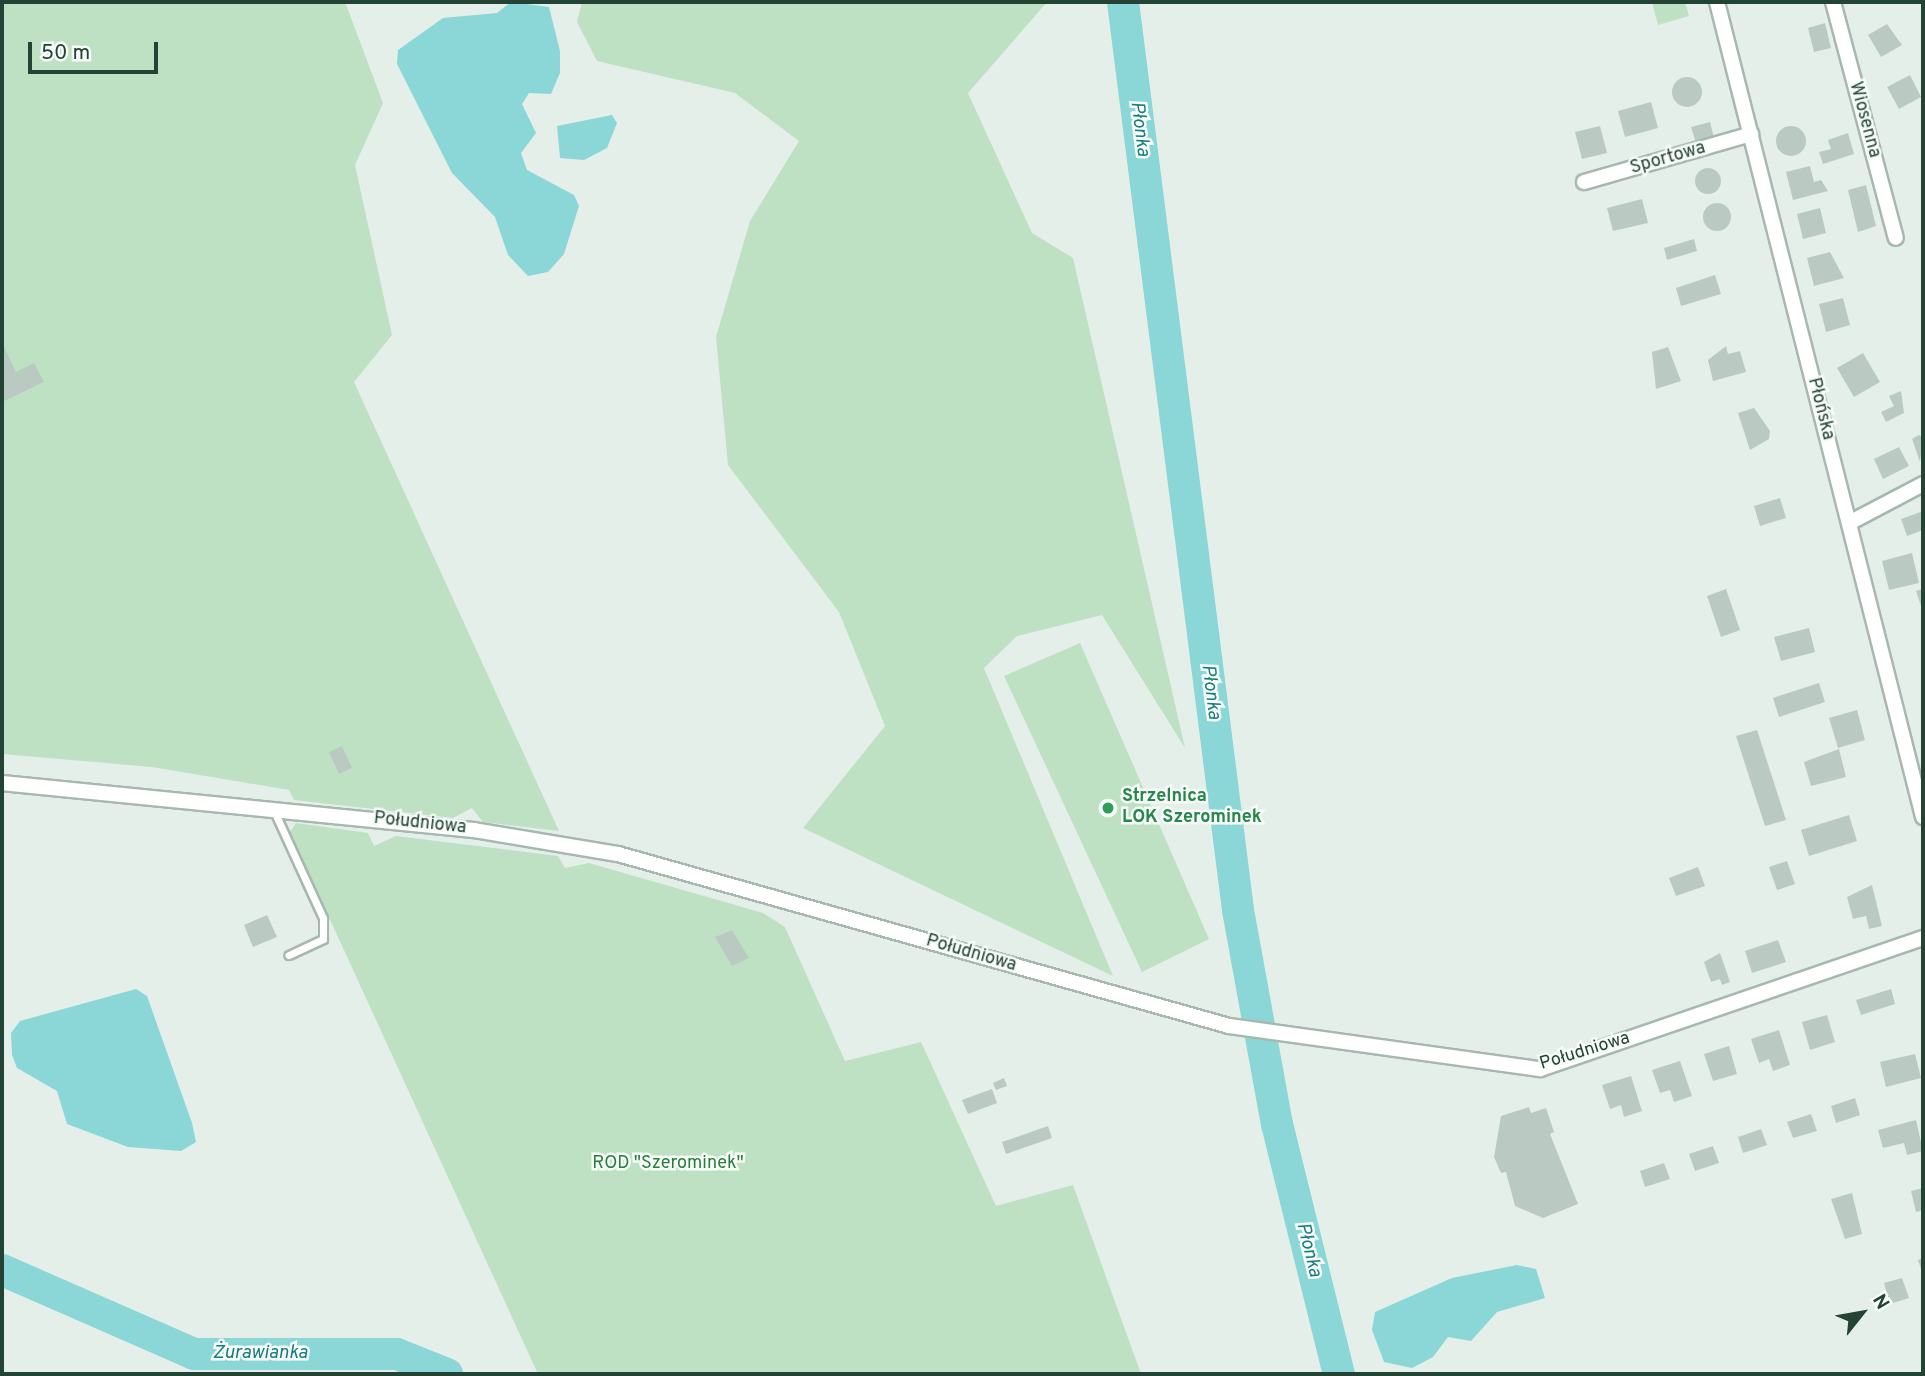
<!DOCTYPE html>
<html>
<head>
<meta charset="utf-8">
<style>
	body { margin:0 }
	#map { position:relative; width:1925px; height:1376px; overflow:hidden; background:#e5efe9; font-family:Overpass,sans-serif }
	div>[style] { position:absolute }
	[style*='--x'] { left:calc(var(--x)*1px); top:calc(var(--y)*1px); width:calc(var(--w)*1px); rotate:calc(var(--a)*1deg) }
	.green>* { inset:0; background:#bde1c2 }
	.water>* { inset:0; background:#8bd6d7 }
	.river>* { height:32px; margin:-16px; padding:0 16px; transform-origin:16px; border-radius:16px; background:#8bd6d7 }
	.building>* { inset:0; background:#bacac2 }
	.round { border-radius:50% }
	.roads { filter:drop-shadow(2px 0 #a7b8af) drop-shadow(-2px 0 #a7b8af) drop-shadow(0 2px #a7b8af) drop-shadow(0 -2px #a7b8af) }
	.lane>* { height:7px; margin:-3.5px; padding:0 3.5px; transform-origin:3.5px; border-radius:3.5px; background:#fff }
	.street>* { height:14px; margin:-7px; padding:0 7px; transform-origin:7px; border-radius:7px; background:#fff }
	.dots>* { width:19px; height:19px; translate:-50% -50%; box-sizing:border-box; border:4px solid #f6fbf8; border-radius:50% }
	span { translate:-50% -50%; white-space:nowrap; text-align:center; line-height:1.15; -webkit-text-stroke:5px #f6fbf8; paint-order:stroke }
	.street-label { font-size:18px; color:#234335 }
	.leisure-label { font-size:18px; color:#27864d; font-weight:700 }
	.left { translate:0 -50%; text-align:left }
	.park-label { font-size:18px; color:#2a7d3e }
	.water-label { font-size:19px; color:#187b7d; font-style:italic }
	.frame { position:absolute; inset:0; border:4px solid #234335; pointer-events:none }
	.north { position:absolute; left:1827px; top:1278px; width:70px; height:70px; -webkit-text-stroke:5px #f6fbf8; paint-order:stroke; rotate:59deg; font-size:19px; font-weight:700; line-height:28px; text-align:center; color:#234335 }
	.north::after { content:''; display:block; margin:auto; width:24px; height:32px; background:#234335; clip-path:polygon(50% 0,100% 100%,50% 72%,0 100%) }
	.scale { position:absolute; left:28px; top:42px; width:130px; height:32px; box-sizing:border-box; border:4px solid #234335; border-top:0; padding-left:9px; font-size:21px; line-height:24px; white-space:nowrap; color:#234335; -webkit-text-stroke:5px #f6fbf8; paint-order:stroke }
</style>
</head>
<body>
<div id="map">
	<div class="green">
		<i style="clip-path:polygon(2px 2px,345px 2px,383px 103px,355px 165px,392px 335px,354px 382px,559px 831px,483px 822px,472px 808px,453px 818px,294px 800px,289px 790px,152px 767px,2px 754px)"></i>
		<i style="clip-path:polygon(582px 2px,1047px 2px,968px 93px,1032px 233px,1073px 258px,1185px 748px,1102px 615px,1017px 636px,984px 668px,1113px 976px,803px 828px,885px 726px,839px 612px,728px 465px,716px 337px,750px 221px,799px 141px,735px 93px,597px 61px,577px 22px)"></i>
		<i style="clip-path:polygon(1652px 2px,1685px 2px,1689px 16px,1658px 25px)"></i>
		<i style="clip-path:polygon(1080px 643px,1209px 939px,1142px 972px,1004px 676px)"></i>
		<i style="clip-path:polygon(296px 823px,368px 833px,374px 846px,396px 836px,558px 856px,565px 868px,589px 863px,763px 913px,785px 927px,845px 1061px,921px 1042px,996px 1206px,1073px 1185px,1141px 1374px,538px 1374px,290px 832px)"></i>
	</div>
	<div class="water">
		<i style="clip-path:polygon(511px 2px,549px 7px,560px 51px,560px 73px,551px 94px,529px 93px,522px 104px,536px 133px,521px 153px,527px 170px,574px 195px,579px 206px,564px 254px,548px 272px,528px 276px,508px 255px,495px 217px,452px 173px,397px 64px,398px 50px,443px 18px,497px 13px)"></i>
		<i style="clip-path:polygon(612px 115px,617px 123px,607px 148px,584px 160px,560px 158px,557px 126px)"></i>
		<i style="clip-path:polygon(136px 989px,147px 996px,192px 1123px,196px 1142px,181px 1151px,128px 1147px,67px 1124px,57px 1091px,17px 1068px,12px 1055px,11px 1033px,20px 1021px)"></i>
		<i style="clip-path:polygon(1517px 1265px,1536px 1269px,1545px 1298px,1497px 1312px,1471px 1341px,1448px 1337px,1433px 1357px,1412px 1368px,1384px 1362px,1372px 1330px,1375px 1312px,1452px 1278px)"></i>
	</div>
	<div class="river">
		<i style="--x:1123;--y:2;--w:915;--a:82.78"></i>
		<i style="--x:1238;--y:910;--w:218;--a:79.7"></i>
		<i style="--x:1277;--y:1124;--w:258;--a:76.1"></i>
		<i style="--x:2;--y:1270;--w:210;--a:23.6"></i>
		<i style="--x:194;--y:1354;--w:203;--a:0"></i>
		<i style="--x:397;--y:1354;--w:54;--a:21.8"></i>
	</div>
	<div class="building">
		<i style="clip-path:polygon(1825px 23px,1831px 48px,1814px 52px,1808px 28px)"></i>
		<i style="clip-path:polygon(1887px 24px,1902px 45px,1881px 57px,1868px 35px)"></i>
		<i style="clip-path:polygon(1910px 75px,1921px 97px,1899px 109px,1887px 87px)"></i>
		<i class="round" style="left:1672px;top:77px;width:30px;height:30px"></i>
		<i style="clip-path:polygon(1651px 102px,1658px 128px,1625px 137px,1618px 111px)"></i>
		<i style="clip-path:polygon(1710px 122px,1714px 138px,1696px 143px,1691px 127px)"></i>
		<i class="round" style="left:1776px;top:126px;width:30px;height:30px"></i>
		<i style="clip-path:polygon(1600px 126px,1607px 153px,1582px 159px,1575px 132px)"></i>
		<i style="clip-path:polygon(1848px 133px,1854px 154px,1823px 164px,1819px 152px,1831px 149px,1828px 140px)"></i>
		<i style="clip-path:polygon(1810px 166px,1814px 182px,1821px 180px,1828px 191px,1793px 200px,1786px 172px)"></i>
		<i class="round" style="left:1695px;top:168px;width:26px;height:26px"></i>
		<i style="clip-path:polygon(1866px 185px,1876px 226px,1858px 232px,1848px 190px)"></i>
		<i style="clip-path:polygon(1642px 199px,1648px 223px,1613px 231px,1607px 208px)"></i>
		<i class="round" style="left:1703px;top:203px;width:28px;height:28px"></i>
		<i style="clip-path:polygon(1820px 208px,1826px 233px,1803px 239px,1797px 214px)"></i>
		<i style="clip-path:polygon(1694px 239px,1697px 251px,1667px 260px,1664px 248px)"></i>
		<i style="clip-path:polygon(1830px 252px,1844px 278px,1814px 286px,1807px 258px)"></i>
		<i style="clip-path:polygon(1715px 275px,1721px 294px,1681px 306px,1676px 288px)"></i>
		<i style="clip-path:polygon(1843px 298px,1850px 325px,1826px 332px,1819px 304px)"></i>
		<i style="clip-path:polygon(1726px 346px,1728px 354px,1740px 351px,1746px 372px,1713px 381px,1708px 360px)"></i>
		<i style="clip-path:polygon(4px 347px,16px 372px,34px 363px,44px 382px,2px 402px)"></i>
		<i style="clip-path:polygon(1668px 347px,1681px 381px,1656px 389px,1652px 352px)"></i>
		<i style="clip-path:polygon(1863px 353px,1880px 382px,1854px 397px,1837px 368px)"></i>
		<i style="clip-path:polygon(1901px 391px,1904px 413px,1886px 422px,1881px 412px,1894px 406px,1889px 396px)"></i>
		<i style="clip-path:polygon(1754px 408px,1770px 431px,1769px 439px,1750px 450px,1738px 413px)"></i>
		<i style="clip-path:polygon(1919px 435px,1923px 437px,1920px 462px,1912px 439px)"></i>
		<i style="clip-path:polygon(1899px 447px,1909px 466px,1883px 479px,1874px 459px)"></i>
		<i style="clip-path:polygon(1780px 498px,1786px 518px,1760px 526px,1754px 506px)"></i>
		<i style="clip-path:polygon(1923px 511px,1923px 530px,1907px 536px,1901px 519px)"></i>
		<i style="clip-path:polygon(1912px 553px,1919px 583px,1889px 590px,1882px 561px)"></i>
		<i style="clip-path:polygon(1726px 589px,1740px 630px,1721px 637px,1707px 596px)"></i>
		<i style="clip-path:polygon(1923px 589px,1923px 612px,1916px 591px)"></i>
		<i style="clip-path:polygon(1809px 628px,1815px 652px,1781px 661px,1774px 637px)"></i>
		<i style="clip-path:polygon(1819px 683px,1825px 702px,1779px 717px,1773px 698px)"></i>
		<i style="clip-path:polygon(1857px 710px,1865px 740px,1838px 748px,1829px 718px)"></i>
		<i style="clip-path:polygon(1757px 730px,1786px 820px,1765px 826px,1736px 736px)"></i>
		<i style="clip-path:polygon(342px 746px,352px 768px,339px 774px,329px 752px)"></i>
		<i style="clip-path:polygon(1839px 749px,1846px 777px,1811px 786px,1804px 762px)"></i>
		<i style="clip-path:polygon(1849px 815px,1857px 841px,1809px 856px,1801px 830px)"></i>
		<i style="clip-path:polygon(1787px 861px,1795px 884px,1777px 890px,1769px 867px)"></i>
		<i style="clip-path:polygon(1698px 867px,1705px 886px,1676px 896px,1669px 878px)"></i>
		<i style="clip-path:polygon(1872px 885px,1882px 926px,1869px 929px,1866px 916px,1853px 919px,1847px 897px)"></i>
		<i style="clip-path:polygon(267px 915px,277px 937px,253px 947px,244px 925px)"></i>
		<i style="clip-path:polygon(732px 930px,749px 958px,732px 966px,715px 937px)"></i>
		<i style="clip-path:polygon(1778px 940px,1786px 962px,1752px 973px,1745px 951px)"></i>
		<i style="clip-path:polygon(1720px 953px,1730px 982px,1722px 985px,1720px 979px,1711px 982px,1704px 962px)"></i>
		<i style="clip-path:polygon(1891px 989px,1895px 1004px,1861px 1015px,1856px 1000px)"></i>
		<i style="clip-path:polygon(1827px 1015px,1835px 1042px,1810px 1050px,1802px 1022px)"></i>
		<i style="clip-path:polygon(1779px 1030px,1790px 1065px,1773px 1071px,1769px 1059px,1759px 1063px,1751px 1039px)"></i>
		<i style="clip-path:polygon(1729px 1046px,1737px 1074px,1713px 1081px,1704px 1054px)"></i>
		<i style="clip-path:polygon(1915px 1054px,1921px 1078px,1886px 1087px,1880px 1062px)"></i>
		<i style="clip-path:polygon(1680px 1061px,1692px 1096px,1674px 1102px,1670px 1090px,1660px 1093px,1652px 1070px)"></i>
		<i style="clip-path:polygon(1631px 1076px,1642px 1111px,1624px 1117px,1621px 1105px,1610px 1109px,1602px 1085px)"></i>
		<i style="clip-path:polygon(1004px 1078px,1007px 1086px,996px 1090px,993px 1083px)"></i>
		<i style="clip-path:polygon(992px 1089px,997px 1103px,968px 1114px,962px 1100px)"></i>
		<i style="clip-path:polygon(1855px 1098px,1860px 1115px,1836px 1123px,1831px 1106px)"></i>
		<i style="clip-path:polygon(1529px 1107px,1531px 1113px,1546px 1108px,1554px 1132px,1550px 1134px,1578px 1204px,1543px 1218px,1515px 1206px,1506px 1172px,1501px 1173px,1494px 1157px,1501px 1116px)"></i>
		<i style="clip-path:polygon(1811px 1114px,1817px 1131px,1793px 1138px,1787px 1122px)"></i>
		<i style="clip-path:polygon(1916px 1120px,1923px 1151px,1907px 1155px,1904px 1143px,1883px 1148px,1878px 1130px)"></i>
		<i style="clip-path:polygon(1048px 1126px,1052px 1138px,1006px 1154px,1002px 1142px)"></i>
		<i style="clip-path:polygon(1761px 1129px,1767px 1145px,1743px 1153px,1738px 1137px)"></i>
		<i style="clip-path:polygon(1713px 1146px,1719px 1163px,1695px 1171px,1689px 1154px)"></i>
		<i style="clip-path:polygon(1664px 1163px,1670px 1179px,1645px 1187px,1640px 1171px)"></i>
		<i style="clip-path:polygon(1923px 1188px,1923px 1210px,1916px 1212px,1911px 1191px)"></i>
		<i style="clip-path:polygon(1852px 1193px,1862px 1234px,1845px 1239px,1831px 1199px)"></i>
		<i style="clip-path:polygon(1923px 1258px,1923px 1275px,1918px 1260px)"></i>
		<i style="clip-path:polygon(1902px 1278px,1909px 1298px,1890px 1304px,1884px 1283px)"></i>
	</div>
	<div class="roads">
		<div class="lane">
			<i style="--x:274;--y:811;--w:118;--a:65.4"></i>
			<i style="--x:323;--y:918;--w:21;--a:90"></i>
			<i style="--x:323;--y:939;--w:38;--a:155"></i>
		</div>
		<div class="street">
			<i style="--x:1717;--y:2;--w:841;--a:75.81"></i>
			<i style="--x:1833;--y:2;--w:244;--a:75.1"></i>
			<i style="--x:1584;--y:182;--w:174;--a:-16"></i>
			<i style="--x:1849;--y:523;--w:84;--a:-27.8"></i>
			<i style="--x:2;--y:783;--w:474;--a:5.7"></i>
			<i style="--x:474;--y:830;--w:146;--a:9.5"></i>
			<i style="--x:618;--y:854;--w:635;--a:15.72"></i>
			<i style="--x:1229;--y:1026;--w:314;--a:7.9"></i>
			<i style="--x:1540;--y:1069;--w:405;--a:-18.9"></i>
		</div>
	</div>
	<div class="dots">
		<i style="left:1108px;top:808px;background:#2e9e5b"></i>
	</div>
	<div class="street-label">
		<span style="left:1864px;top:120px;rotate:75deg">Wiosenna</span>
		<span style="left:1668px;top:159px;rotate:-16deg">Sportowa</span>
		<span style="left:1820px;top:409px;rotate:76deg">Płońska</span>
		<span style="left:420px;top:824px;rotate:6deg">Południowa</span>
		<span style="left:971px;top:954px;rotate:16deg">Południowa</span>
		<span style="left:1585px;top:1052px;rotate:-17deg">Południowa</span>
	</div>
	<div class="leisure-label">
		<span class="left" style="left:1122px;top:808px">Strzelnica<br>LOK Szerominek</span>
	</div>
	<div class="park-label">
		<span style="left:668px;top:1164px">ROD "Szerominek"</span>
	</div>
	<div class="water-label">
		<span style="left:1139px;top:129px;rotate:83deg">Płonka</span>
		<span style="left:1210px;top:692px;rotate:83deg">Płonka</span>
		<span style="left:1308px;top:1250px;rotate:76deg">Płonka</span>
		<span style="left:260px;top:1354px">Żurawianka</span>
	</div>
	<div class="frame"></div>
	<div class="north">N</div>
	<div class="scale">50 m</div>
</div>
</body>
</html>
